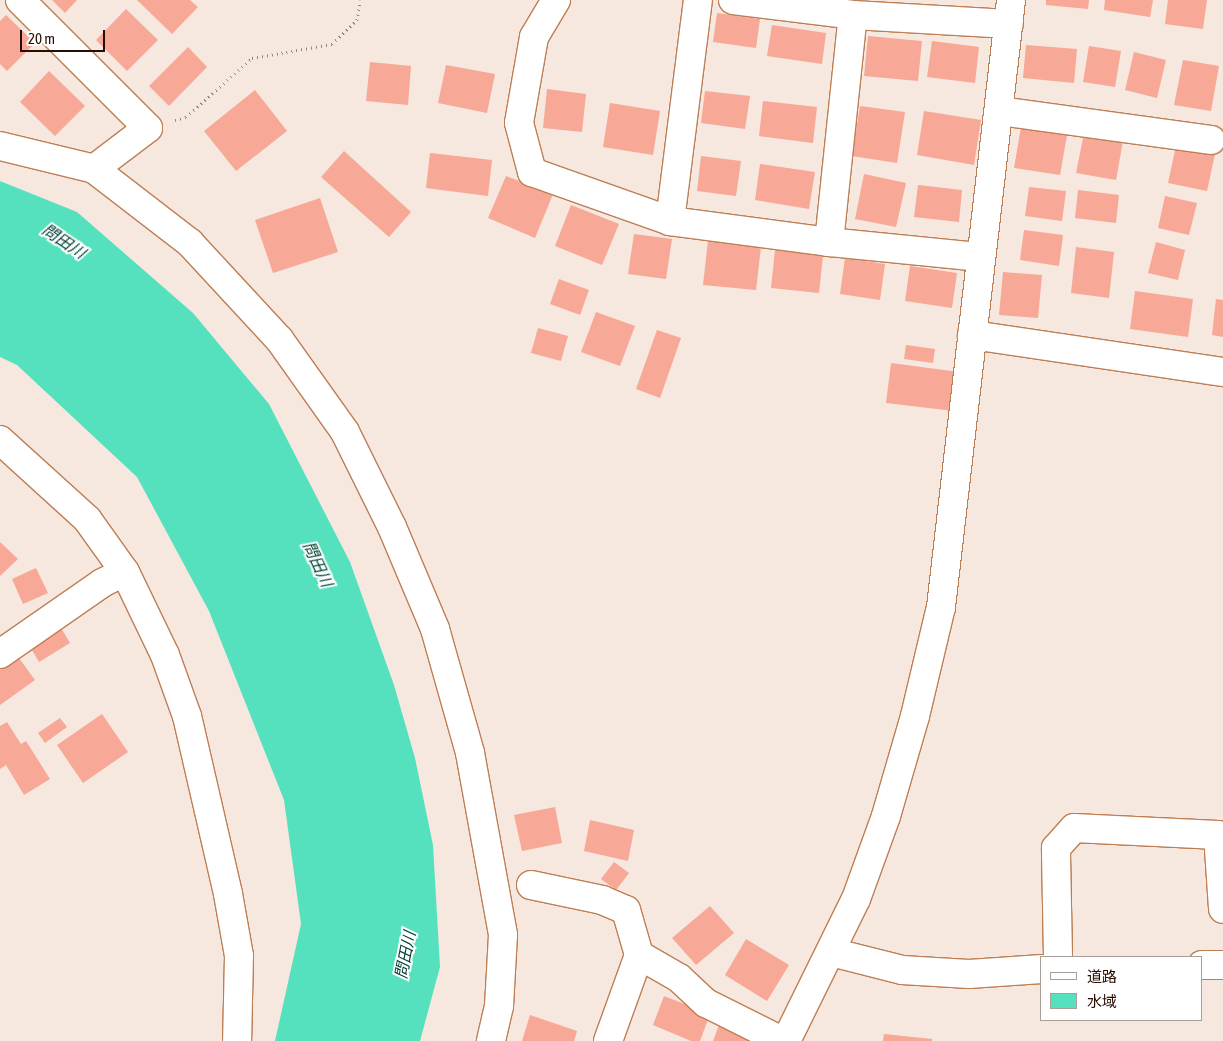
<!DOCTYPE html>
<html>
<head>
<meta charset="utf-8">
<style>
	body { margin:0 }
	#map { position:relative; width:1223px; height:1041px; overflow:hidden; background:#f6e7df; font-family:"Asap Condensed","Noto Sans JP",sans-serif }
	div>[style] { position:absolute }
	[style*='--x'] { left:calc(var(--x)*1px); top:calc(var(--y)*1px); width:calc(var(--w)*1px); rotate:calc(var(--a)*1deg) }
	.water>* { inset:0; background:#56e1be }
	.building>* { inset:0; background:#f7a896 }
	.path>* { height:3px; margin-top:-1.5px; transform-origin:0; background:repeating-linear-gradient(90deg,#98847a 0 1px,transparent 0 5px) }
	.roads { filter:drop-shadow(1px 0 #be7e54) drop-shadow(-1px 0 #be7e54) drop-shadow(0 1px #be7e54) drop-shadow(0 -1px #be7e54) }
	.street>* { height:28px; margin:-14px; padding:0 14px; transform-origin:14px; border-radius:14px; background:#fff }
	span { translate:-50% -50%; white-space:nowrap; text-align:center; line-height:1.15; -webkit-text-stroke:4px #fff; paint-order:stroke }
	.water-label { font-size:16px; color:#034336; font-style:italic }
	.legend { position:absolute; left:1040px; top:956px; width:162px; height:65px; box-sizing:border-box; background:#fff; border:1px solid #a99f99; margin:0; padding:6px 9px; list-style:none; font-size:15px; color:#270e01 }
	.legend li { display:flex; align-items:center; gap:10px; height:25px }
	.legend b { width:25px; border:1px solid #a99f99 }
	.scale { position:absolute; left:20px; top:30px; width:85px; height:22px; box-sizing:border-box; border:2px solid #270e01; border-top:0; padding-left:6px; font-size:15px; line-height:18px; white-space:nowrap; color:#270e01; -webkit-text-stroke:4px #fff; paint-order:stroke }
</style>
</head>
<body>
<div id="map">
	<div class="water">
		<i style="clip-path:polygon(0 181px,77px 212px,193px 313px,269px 404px,350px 562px,394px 685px,415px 758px,433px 845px,440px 967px,420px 1041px,275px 1041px,301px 924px,284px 800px,209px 611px,137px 477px,17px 365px,0 357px)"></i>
	</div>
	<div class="building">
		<i style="clip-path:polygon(52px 0,77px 0,65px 13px)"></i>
		<i style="clip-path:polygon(137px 0,190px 0,198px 7px,172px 34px)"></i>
		<i style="clip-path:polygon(1046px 0,1089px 0,1088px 9px,1046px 5px)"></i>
		<i style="clip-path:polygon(1105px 0,1153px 0,1150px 17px,1104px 10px)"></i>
		<i style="clip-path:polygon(1168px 0,1207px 0,1203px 29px,1165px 24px)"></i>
		<i style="clip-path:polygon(126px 9px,158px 40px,127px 71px,96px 40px)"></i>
		<i style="clip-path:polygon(717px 13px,760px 19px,756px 48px,713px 42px)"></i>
		<i style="clip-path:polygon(6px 15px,35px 43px,7px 71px,0 64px,0 21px)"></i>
		<i style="clip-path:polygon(772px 25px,826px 33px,822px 64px,767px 56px)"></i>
		<i style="clip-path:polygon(868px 36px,922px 41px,918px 81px,864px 76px)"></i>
		<i style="clip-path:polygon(932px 41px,979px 47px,975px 83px,927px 77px)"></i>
		<i style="clip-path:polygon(1026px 45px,1077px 49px,1074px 83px,1023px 78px)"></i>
		<i style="clip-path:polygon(1089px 46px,1121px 51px,1115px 87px,1083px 82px)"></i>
		<i style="clip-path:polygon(188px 47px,207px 67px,169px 106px,149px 86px)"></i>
		<i style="clip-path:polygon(1134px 52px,1166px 60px,1157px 98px,1125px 90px)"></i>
		<i style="clip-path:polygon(1183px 60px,1219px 66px,1211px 111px,1174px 105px)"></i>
		<i style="clip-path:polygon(370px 62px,411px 66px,408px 105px,366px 101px)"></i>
		<i style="clip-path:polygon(446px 65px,495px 74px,487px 113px,438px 103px)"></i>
		<i style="clip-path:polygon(49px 71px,85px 106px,55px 136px,20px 102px)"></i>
		<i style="clip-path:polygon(547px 89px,586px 94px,582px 132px,543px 128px)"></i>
		<i style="clip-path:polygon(255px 90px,287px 131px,236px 171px,204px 131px)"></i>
		<i style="clip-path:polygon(705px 91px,750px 96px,745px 129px,701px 123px)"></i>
		<i style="clip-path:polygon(763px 101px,817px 107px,813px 143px,759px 136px)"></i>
		<i style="clip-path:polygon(610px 103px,660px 111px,653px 155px,603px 147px)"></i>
		<i style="clip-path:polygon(860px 106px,905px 112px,897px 163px,852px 156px)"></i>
		<i style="clip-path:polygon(924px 111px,981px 120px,974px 165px,917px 155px)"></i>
		<i style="clip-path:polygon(1021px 127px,1067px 135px,1060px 175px,1014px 168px)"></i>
		<i style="clip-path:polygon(1084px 133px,1123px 141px,1116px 180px,1076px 173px)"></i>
		<i style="clip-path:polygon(1176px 146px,1215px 154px,1207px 191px,1168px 183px)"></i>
		<i style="clip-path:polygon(344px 151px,411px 212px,389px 237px,321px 177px)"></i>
		<i style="clip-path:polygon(430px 153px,492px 160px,488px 196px,426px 188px)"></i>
		<i style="clip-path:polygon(701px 156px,741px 161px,736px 196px,697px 191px)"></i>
		<i style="clip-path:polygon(760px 164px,815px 172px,809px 209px,755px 200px)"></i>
		<i style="clip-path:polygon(864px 174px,906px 183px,896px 227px,855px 219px)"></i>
		<i style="clip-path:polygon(506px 176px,553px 194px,535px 238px,488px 218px)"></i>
		<i style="clip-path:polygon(918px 185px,962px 190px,959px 222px,914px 217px)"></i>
		<i style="clip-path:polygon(1029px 187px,1066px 191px,1062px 221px,1025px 216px)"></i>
		<i style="clip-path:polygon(1078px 190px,1119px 195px,1116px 223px,1075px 218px)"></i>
		<i style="clip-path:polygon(1165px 196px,1197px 203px,1189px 235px,1158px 228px)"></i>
		<i style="clip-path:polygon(320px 198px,338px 252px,273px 273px,255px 220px)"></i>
		<i style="clip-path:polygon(571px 205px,619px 224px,602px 265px,555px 246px)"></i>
		<i style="clip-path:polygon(1024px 230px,1063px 235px,1059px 266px,1020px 260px)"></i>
		<i style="clip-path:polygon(634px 234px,672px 239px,666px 279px,628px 274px)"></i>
		<i style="clip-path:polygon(708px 241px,761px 247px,756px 290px,703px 285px)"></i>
		<i style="clip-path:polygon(1156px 242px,1185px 250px,1178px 280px,1148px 273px)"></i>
		<i style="clip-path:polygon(1076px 247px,1114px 252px,1109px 298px,1071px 293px)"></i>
		<i style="clip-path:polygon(775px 250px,823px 255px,819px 293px,771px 288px)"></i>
		<i style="clip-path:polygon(845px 258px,885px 264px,880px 300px,840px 294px)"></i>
		<i style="clip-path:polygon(910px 266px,957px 273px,952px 308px,905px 301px)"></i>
		<i style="clip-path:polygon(1003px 272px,1042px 275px,1038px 318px,999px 315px)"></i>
		<i style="clip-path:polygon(559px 279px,589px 290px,580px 315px,550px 304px)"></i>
		<i style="clip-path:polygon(1135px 291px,1193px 299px,1188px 337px,1130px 329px)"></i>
		<i style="clip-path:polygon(1216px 299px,1223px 300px,1223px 337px,1212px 335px)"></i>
		<i style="clip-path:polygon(596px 312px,635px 326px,620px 366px,581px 352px)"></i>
		<i style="clip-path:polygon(538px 328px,568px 336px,561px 361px,531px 353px)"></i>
		<i style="clip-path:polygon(657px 330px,681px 338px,660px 398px,636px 389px)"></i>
		<i style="clip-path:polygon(906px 345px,935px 349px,933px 363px,904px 359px)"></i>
		<i style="clip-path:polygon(891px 363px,959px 372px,954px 411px,886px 403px)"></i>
		<i style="clip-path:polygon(0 542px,18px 559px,0 576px)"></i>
		<i style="clip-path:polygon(36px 568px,48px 593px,23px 604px,12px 579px)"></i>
		<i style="clip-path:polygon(60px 626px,70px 643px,39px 662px,29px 645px)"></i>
		<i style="clip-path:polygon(16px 654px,35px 680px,0 705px,0 665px)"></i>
		<i style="clip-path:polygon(102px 714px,128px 752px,83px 783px,57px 745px)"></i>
		<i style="clip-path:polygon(60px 718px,67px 727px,45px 743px,38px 733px)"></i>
		<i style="clip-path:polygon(7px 722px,21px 744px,26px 741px,50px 779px,24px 795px,6px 765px,0 769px,0 726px)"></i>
		<i style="clip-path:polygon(555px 807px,562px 843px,522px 851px,514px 815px)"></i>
		<i style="clip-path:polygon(590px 820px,634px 830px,628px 861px,584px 851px)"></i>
		<i style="clip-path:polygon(614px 862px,629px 873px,616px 890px,601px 879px)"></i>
		<i style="clip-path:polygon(710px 906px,734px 933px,696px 965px,672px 938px)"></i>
		<i style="clip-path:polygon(746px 939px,789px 965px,767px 1001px,725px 975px)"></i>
		<i style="clip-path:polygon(664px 996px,710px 1014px,700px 1041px,691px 1041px,653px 1025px)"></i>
		<i style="clip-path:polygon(530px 1015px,577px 1031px,574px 1041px,522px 1041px)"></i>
		<i style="clip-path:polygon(719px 1025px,758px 1041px,713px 1041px)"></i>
		<i style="clip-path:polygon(884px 1034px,932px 1039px,932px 1041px,883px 1041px)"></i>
	</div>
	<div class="path">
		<i style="--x:175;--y:120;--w:11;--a:-15"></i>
		<i style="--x:186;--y:117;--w:89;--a:-41.8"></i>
		<i style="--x:252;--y:58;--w:81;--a:-9.9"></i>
		<i style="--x:332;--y:44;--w:35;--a:-44"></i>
		<i style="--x:357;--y:20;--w:20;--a:-81"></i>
	</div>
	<div class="roads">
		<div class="street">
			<i style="--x:20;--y:0;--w:181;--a:45"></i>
			<i style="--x:148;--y:128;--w:68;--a:142.8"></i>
			<i style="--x:556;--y:0;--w:43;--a:120.7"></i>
			<i style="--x:534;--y:37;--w:87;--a:99.9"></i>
			<i style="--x:519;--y:123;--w:51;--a:75.1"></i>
			<i style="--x:532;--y:172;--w:146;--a:19.5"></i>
			<i style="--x:670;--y:221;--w:160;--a:7.5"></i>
			<i style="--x:829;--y:242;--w:151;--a:5.7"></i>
			<i style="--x:733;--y:0;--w:121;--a:7.1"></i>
			<i style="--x:853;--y:15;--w:156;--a:3.3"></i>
			<i style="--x:1000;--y:111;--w:213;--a:7.8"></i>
			<i style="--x:0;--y:146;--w:97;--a:13.7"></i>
			<i style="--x:94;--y:169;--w:121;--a:37.6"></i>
			<i style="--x:190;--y:243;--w:131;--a:47.2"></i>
			<i style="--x:279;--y:339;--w:114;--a:54.6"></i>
			<i style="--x:345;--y:432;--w:106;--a:63.7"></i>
			<i style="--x:392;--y:527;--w:111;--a:67.1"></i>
			<i style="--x:435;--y:629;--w:129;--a:74.2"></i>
			<i style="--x:470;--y:753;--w:185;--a:79.7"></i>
			<i style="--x:503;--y:935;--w:71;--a:93.2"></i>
			<i style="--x:499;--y:1006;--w:36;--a:103"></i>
			<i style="--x:670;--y:221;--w:223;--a:-82.8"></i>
			<i style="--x:829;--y:242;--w:228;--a:-84"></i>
			<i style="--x:972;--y:335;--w:254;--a:8.4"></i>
			<i style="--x:0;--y:440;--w:118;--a:42.2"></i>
			<i style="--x:87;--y:519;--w:65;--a:54.4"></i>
			<i style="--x:125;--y:572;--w:92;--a:64.3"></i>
			<i style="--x:165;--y:655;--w:65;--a:70.2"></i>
			<i style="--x:187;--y:716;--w:183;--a:77"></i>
			<i style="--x:228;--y:894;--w:63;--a:79.9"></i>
			<i style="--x:239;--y:956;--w:85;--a:91.3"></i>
			<i style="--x:0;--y:654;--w:124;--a:-34.8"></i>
			<i style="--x:102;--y:583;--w:25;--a:-26"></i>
			<i style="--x:531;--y:885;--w:73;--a:11.9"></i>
			<i style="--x:602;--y:900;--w:26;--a:23"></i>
			<i style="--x:626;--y:910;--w:47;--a:73.9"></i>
			<i style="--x:639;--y:955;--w:46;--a:29.9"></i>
			<i style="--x:679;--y:978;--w:37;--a:43"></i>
			<i style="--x:706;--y:1003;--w:85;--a:26.6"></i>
			<i style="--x:831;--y:952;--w:73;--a:14.2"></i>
			<i style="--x:902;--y:970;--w:67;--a:3.4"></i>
			<i style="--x:969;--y:974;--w:73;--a:-3.9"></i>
			<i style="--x:1058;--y:957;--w:109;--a:-91.1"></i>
			<i style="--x:1056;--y:848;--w:27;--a:-48"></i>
			<i style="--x:1074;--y:828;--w:144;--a:2.8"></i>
			<i style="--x:1218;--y:835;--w:74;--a:86.1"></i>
			<i style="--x:1202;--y:965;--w:21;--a:0"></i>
			<i style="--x:608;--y:1041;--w:91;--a:-70.2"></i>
			<i style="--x:786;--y:1041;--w:158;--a:-63.8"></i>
			<i style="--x:856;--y:899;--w:88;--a:-70.1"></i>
			<i style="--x:886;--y:816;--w:104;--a:-73.8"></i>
			<i style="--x:915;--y:716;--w:112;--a:-76.6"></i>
			<i style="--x:941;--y:607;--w:611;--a:-83.42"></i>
		</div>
	</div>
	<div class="water-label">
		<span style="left:64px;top:241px;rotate:34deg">問田川</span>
		<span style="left:318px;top:564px;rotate:65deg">問田川</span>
		<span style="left:405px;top:955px;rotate:-79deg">問田川</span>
	</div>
	<ul class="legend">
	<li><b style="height:6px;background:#fff"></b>道路</li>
	<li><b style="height:14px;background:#56e1be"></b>水域</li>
	</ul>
	<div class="scale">20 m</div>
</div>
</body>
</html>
